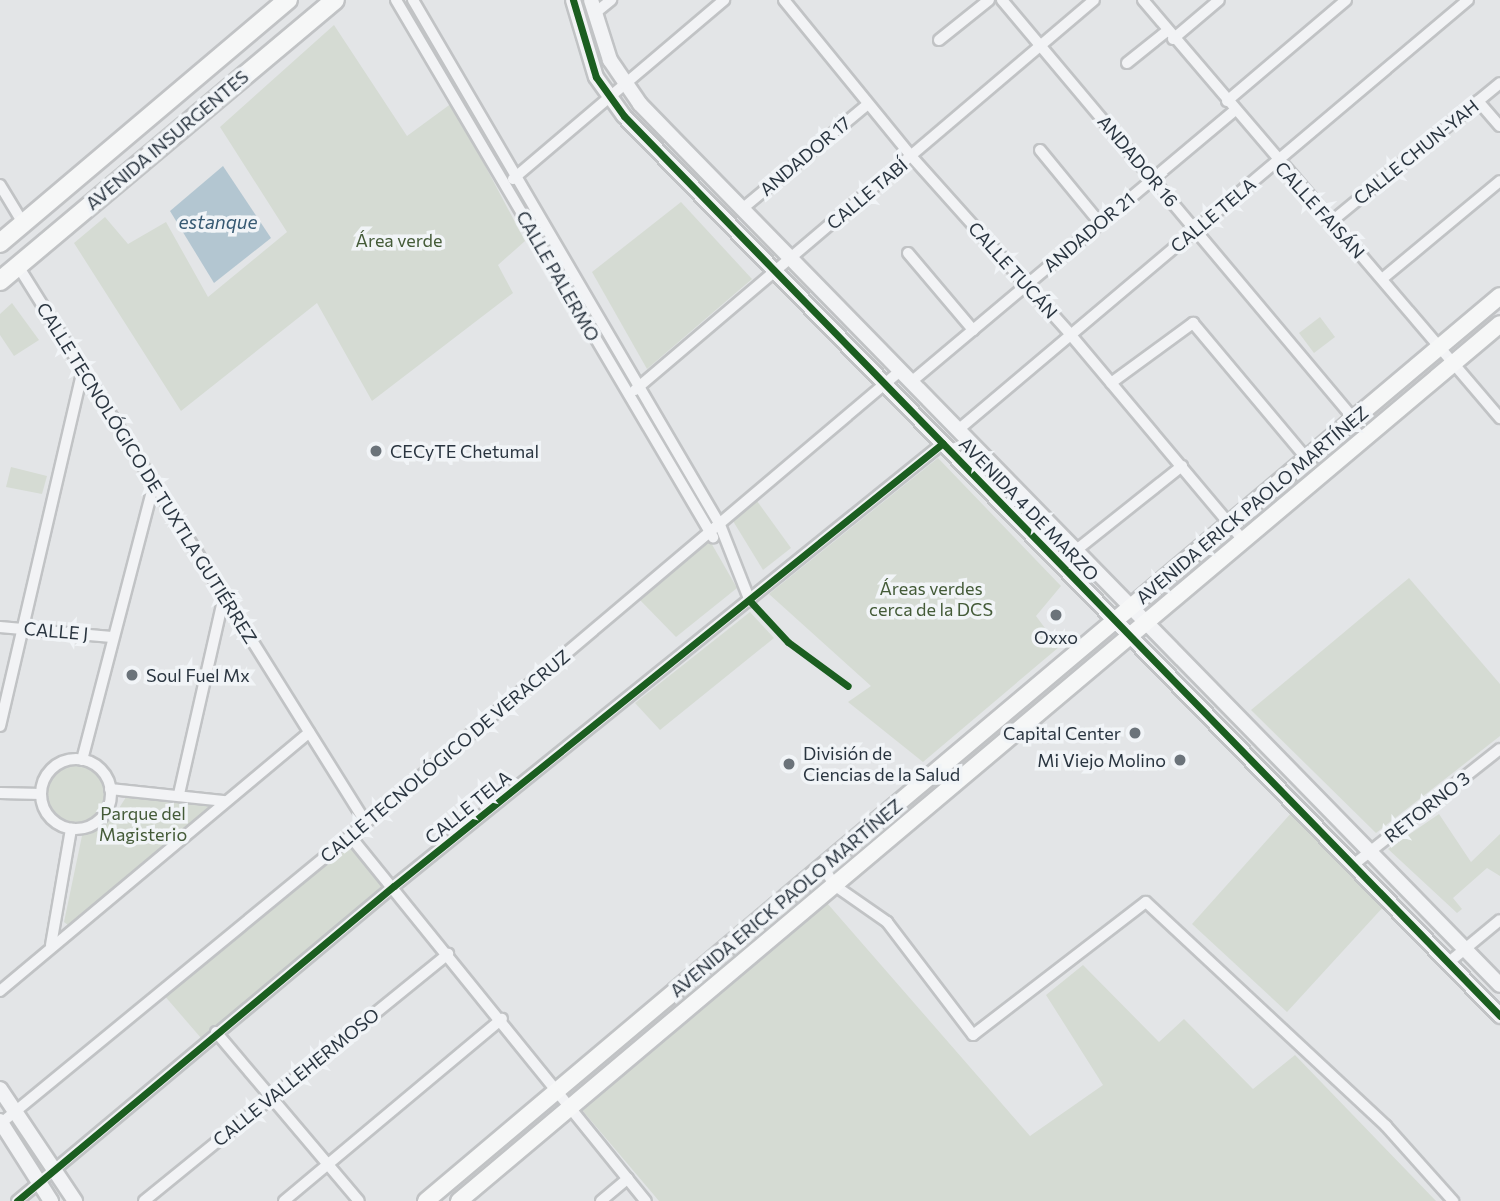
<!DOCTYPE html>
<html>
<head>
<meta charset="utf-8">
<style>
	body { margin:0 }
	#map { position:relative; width:1500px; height:1201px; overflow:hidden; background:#e3e5e7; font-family:Commissioner,sans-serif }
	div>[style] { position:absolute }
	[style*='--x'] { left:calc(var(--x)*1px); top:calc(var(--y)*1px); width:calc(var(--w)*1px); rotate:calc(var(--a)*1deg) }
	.green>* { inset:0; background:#d5dbd3 }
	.round { border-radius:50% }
	.water>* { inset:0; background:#b3c6d1 }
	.roads { filter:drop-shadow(2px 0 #c1c3c5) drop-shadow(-2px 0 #c1c3c5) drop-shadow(0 2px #c1c3c5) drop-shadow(0 -2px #c1c3c5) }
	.minor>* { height:10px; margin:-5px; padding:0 5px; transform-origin:5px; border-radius:5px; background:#f2f3f5 }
	.minor>.ring { margin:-5px; padding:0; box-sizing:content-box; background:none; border:10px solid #f2f3f5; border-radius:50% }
	.tertiary>* { height:14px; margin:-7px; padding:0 7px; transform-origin:7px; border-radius:7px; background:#f2f3f5 }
	.secondary>* { height:16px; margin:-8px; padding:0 8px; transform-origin:8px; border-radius:8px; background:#f6f7f7 }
	.primary>* { height:18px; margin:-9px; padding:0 9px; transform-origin:9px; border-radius:9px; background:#f6f7f7 }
	.cycleway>* { height:7px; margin:-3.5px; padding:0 3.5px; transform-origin:3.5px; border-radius:3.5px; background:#1b5e20 }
	.dots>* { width:19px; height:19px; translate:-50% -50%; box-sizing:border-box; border:4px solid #f1f4f7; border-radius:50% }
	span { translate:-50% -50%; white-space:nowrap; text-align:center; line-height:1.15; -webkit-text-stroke:7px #f1f4f7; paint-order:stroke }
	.street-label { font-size:18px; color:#2a3540 }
	.park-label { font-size:18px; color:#445b38 }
	.poi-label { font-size:18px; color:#2a3540 }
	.left { translate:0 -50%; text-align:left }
	.right { translate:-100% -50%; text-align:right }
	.water-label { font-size:19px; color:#365972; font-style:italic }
</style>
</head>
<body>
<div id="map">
	<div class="green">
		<i style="clip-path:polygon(334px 25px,407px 136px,452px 103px,525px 241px,498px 265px,513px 293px,372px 401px,317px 303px,181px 411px,74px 243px,105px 217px,128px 244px,166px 222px,208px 297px,287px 232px,220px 127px)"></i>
		<i style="clip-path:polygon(681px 202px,752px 279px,647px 369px,592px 272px)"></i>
		<i style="clip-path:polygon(12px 303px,39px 340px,14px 356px,0 335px,0 314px)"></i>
		<i style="clip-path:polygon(1320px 317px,1335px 337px,1314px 353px,1299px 333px)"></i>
		<i style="clip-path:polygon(938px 458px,1061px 586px,1036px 616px,1059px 647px,923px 762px,848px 702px,871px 686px,769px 594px)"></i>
		<i style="clip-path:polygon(11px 467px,47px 476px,42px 494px,6px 487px)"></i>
		<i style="clip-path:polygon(757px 501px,791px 548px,763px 570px,733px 521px)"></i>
		<i style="clip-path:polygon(710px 541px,737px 588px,676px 637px,639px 599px)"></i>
		<i style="clip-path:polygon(1409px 578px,1500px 684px,1500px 736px,1376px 833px,1251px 710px)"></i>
		<i style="clip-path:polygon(750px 612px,774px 638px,660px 730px,635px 703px)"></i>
		<i class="round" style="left:45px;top:762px;width:62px;height:62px"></i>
		<i style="clip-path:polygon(128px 794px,216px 803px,68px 925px,64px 922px,83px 831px,114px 816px)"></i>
		<i style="clip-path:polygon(1292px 812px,1385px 905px,1287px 1012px,1192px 924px)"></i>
		<i style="clip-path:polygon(1439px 814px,1471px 862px,1500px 834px,1500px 876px,1487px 868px,1453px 898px,1462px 909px,1457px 913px,1388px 849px)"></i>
		<i style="clip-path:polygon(351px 841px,389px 885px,201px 1038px,163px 994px)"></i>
		<i style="clip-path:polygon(827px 903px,1030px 1136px,1103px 1085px,1046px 995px,1083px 965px,1159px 1042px,1184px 1019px,1253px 1089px,1295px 1055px,1436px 1201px,659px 1201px,582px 1110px)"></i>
	</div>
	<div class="water">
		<i style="clip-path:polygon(223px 166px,271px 238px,214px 283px,170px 211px)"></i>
	</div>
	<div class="roads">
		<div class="minor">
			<i style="--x:396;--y:0;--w:624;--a:59.45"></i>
			<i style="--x:413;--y:0;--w:608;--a:59.68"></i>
			<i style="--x:720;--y:525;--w:82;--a:68.5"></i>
			<i style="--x:784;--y:0;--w:203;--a:50.8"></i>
			<i style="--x:912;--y:157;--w:237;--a:48.2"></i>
			<i style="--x:1070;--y:334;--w:269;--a:50"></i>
			<i style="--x:1002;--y:0;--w:547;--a:49.97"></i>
			<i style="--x:1143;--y:0;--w:550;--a:49.5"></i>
			<i style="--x:595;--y:13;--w:21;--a:-39"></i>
			<i style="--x:1173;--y:39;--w:60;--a:-40.3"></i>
			<i style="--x:939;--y:40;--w:64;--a:-38.7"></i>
			<i style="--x:1127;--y:63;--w:51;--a:-38.7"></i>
			<i style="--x:1227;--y:101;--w:156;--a:-40.3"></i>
			<i style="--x:1478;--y:101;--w:33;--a:49"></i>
			<i style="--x:1040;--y:150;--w:94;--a:50.6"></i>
			<i style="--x:513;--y:179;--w:277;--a:-40.3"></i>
			<i style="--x:0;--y:185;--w:44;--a:58.8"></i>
			<i style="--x:742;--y:209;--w:164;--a:-39.8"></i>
			<i style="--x:1332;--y:221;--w:217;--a:-39.4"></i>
			<i style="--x:908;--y:253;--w:101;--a:49.8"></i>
			<i style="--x:18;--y:266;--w:657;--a:58"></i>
			<i style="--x:1382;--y:279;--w:153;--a:-39.7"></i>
			<i style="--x:911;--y:382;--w:423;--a:-40"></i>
			<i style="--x:1111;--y:383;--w:102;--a:-36.2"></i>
			<i style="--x:1193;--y:323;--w:177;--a:50"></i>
			<i style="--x:635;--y:390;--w:602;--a:-40.35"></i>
			<i style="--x:958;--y:430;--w:667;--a:-40.14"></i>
			<i style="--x:1060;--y:563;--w:156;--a:-38.5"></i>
			<i style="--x:0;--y:627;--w:112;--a:5.1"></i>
			<i style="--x:0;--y:726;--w:367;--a:-76.9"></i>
			<i class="ring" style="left:41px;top:759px;width:60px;height:60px"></i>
			<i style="--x:82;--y:760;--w:285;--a:-75.4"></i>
			<i style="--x:110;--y:789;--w:116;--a:6"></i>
			<i style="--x:0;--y:793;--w:41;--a:1.4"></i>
			<i style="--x:179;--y:794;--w:203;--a:-77.2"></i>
			<i style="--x:350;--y:836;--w:470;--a:51"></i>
			<i style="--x:1353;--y:865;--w:187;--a:-38.3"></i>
			<i style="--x:823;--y:866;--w:22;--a:60"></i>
			<i style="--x:834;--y:885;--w:65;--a:34.9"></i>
			<i style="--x:887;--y:922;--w:142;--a:52.7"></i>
			<i style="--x:973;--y:1035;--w:218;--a:-37.6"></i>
			<i style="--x:1146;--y:902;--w:328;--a:43"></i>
			<i style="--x:1386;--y:1126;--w:101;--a:48.2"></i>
			<i style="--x:51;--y:945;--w:118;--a:-80.2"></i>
			<i style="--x:1448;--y:963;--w:67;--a:-39.6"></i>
			<i style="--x:0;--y:991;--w:403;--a:-39.9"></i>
			<i style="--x:216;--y:1032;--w:221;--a:49.8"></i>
			<i style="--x:0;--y:1124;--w:453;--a:-39.4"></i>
			<i style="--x:350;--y:836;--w:720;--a:-40.21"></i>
			<i style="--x:17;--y:1201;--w:491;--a:-39.9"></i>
			<i style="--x:394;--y:886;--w:705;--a:-38.9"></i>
			<i style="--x:144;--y:1201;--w:392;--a:-39.1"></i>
			<i style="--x:284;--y:1201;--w:284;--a:-39.9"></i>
			<i style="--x:601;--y:1201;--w:35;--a:-40"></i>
		</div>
		<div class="tertiary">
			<i style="--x:573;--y:0;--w:80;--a:73.4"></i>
			<i style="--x:596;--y:77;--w:48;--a:54.3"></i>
			<i style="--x:624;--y:116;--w:1256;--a:45.77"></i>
			<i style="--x:591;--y:0;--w:63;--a:72.4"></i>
			<i style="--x:610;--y:60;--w:53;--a:55.7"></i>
			<i style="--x:640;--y:104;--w:1231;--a:45.69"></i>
			<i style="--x:0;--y:1089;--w:135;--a:56.2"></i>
			<i style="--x:0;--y:1121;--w:95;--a:57.5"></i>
		</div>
		<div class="secondary">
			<i style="--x:426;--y:1201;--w:1404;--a:-40.12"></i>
			<i style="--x:459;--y:1201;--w:1361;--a:-40.11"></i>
		</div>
		<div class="primary">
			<i style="--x:0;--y:243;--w:377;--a:-40.2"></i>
			<i style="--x:0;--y:281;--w:437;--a:-40"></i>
		</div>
	</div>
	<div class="cycleway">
		<i style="--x:573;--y:0;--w:80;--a:73.4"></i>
		<i style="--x:596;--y:77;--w:48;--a:54.3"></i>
		<i style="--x:624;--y:116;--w:1256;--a:45.77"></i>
		<i style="--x:750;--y:601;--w:56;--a:47.2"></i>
		<i style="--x:788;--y:642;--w:74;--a:36.3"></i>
		<i style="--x:17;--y:1201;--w:491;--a:-39.9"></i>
		<i style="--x:394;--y:886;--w:705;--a:-38.9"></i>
	</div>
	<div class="dots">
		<i style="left:376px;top:451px;background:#6b737a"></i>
		<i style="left:1056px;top:615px;background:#6b737a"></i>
		<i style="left:132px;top:675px;background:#6b737a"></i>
		<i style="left:1135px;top:733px;background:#6b737a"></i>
		<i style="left:1180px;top:760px;background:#6b737a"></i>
		<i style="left:789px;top:764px;background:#6b737a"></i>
	</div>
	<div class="street-label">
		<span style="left:167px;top:140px;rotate:-40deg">AVENIDA INSURGENTES</span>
		<span style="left:1416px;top:152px;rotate:-39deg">CALLE CHUN-YAH</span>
		<span style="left:805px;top:156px;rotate:-40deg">ANDADOR 17</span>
		<span style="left:1138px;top:161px;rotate:50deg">ANDADOR 16</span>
		<span style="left:867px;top:194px;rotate:-40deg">CALLE TABÍ</span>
		<span style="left:1320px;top:210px;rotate:48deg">CALLE FAISÁN</span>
		<span style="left:1213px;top:215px;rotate:-40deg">CALLE TELA</span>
		<span style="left:1089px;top:232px;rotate:-40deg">ANDADOR 21</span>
		<span style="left:1013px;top:270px;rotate:48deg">CALLE TUCÁN</span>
		<span style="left:558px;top:276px;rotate:60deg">CALLE PALERMO</span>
		<span style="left:147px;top:473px;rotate:58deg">CALLE TECNOLÓGICO DE TUXTLA GUTIÉRREZ</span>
		<span style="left:1252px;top:505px;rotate:-40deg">AVENIDA ERICK PAOLO MARTÍNEZ</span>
		<span style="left:1029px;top:509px;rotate:46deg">AVENIDA 4 DE MARZO</span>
		<span style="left:56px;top:631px;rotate:5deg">CALLE J</span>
		<span style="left:445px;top:756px;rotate:-40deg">CALLE TECNOLÓGICO DE VERACRUZ</span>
		<span style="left:468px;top:807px;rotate:-39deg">CALLE TELA</span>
		<span style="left:1427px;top:807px;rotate:-38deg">RETORNO 3</span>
		<span style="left:786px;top:898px;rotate:-40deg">AVENIDA ERICK PAOLO MARTÍNEZ</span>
		<span style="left:296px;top:1077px;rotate:-39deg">CALLE VALLEHERMOSO</span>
	</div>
	<div class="park-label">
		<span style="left:399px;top:240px">Área verde</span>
		<span style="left:931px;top:599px">Áreas verdes<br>cerca de la DCS</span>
		<span style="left:143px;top:824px">Parque del<br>Magisterio</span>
	</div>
	<div class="poi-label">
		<span class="left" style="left:390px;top:451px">CECyTE Chetumal</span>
		<span style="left:1056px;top:637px">Oxxo</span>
		<span class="left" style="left:146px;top:675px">Soul Fuel Mx</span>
		<span class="right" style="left:1121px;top:733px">Capital Center</span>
		<span class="left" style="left:803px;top:764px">División de<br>Ciencias de la Salud</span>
		<span class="right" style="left:1166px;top:760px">Mi Viejo Molino</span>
	</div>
	<div class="water-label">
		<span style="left:218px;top:222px">estanque</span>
	</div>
</div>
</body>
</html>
